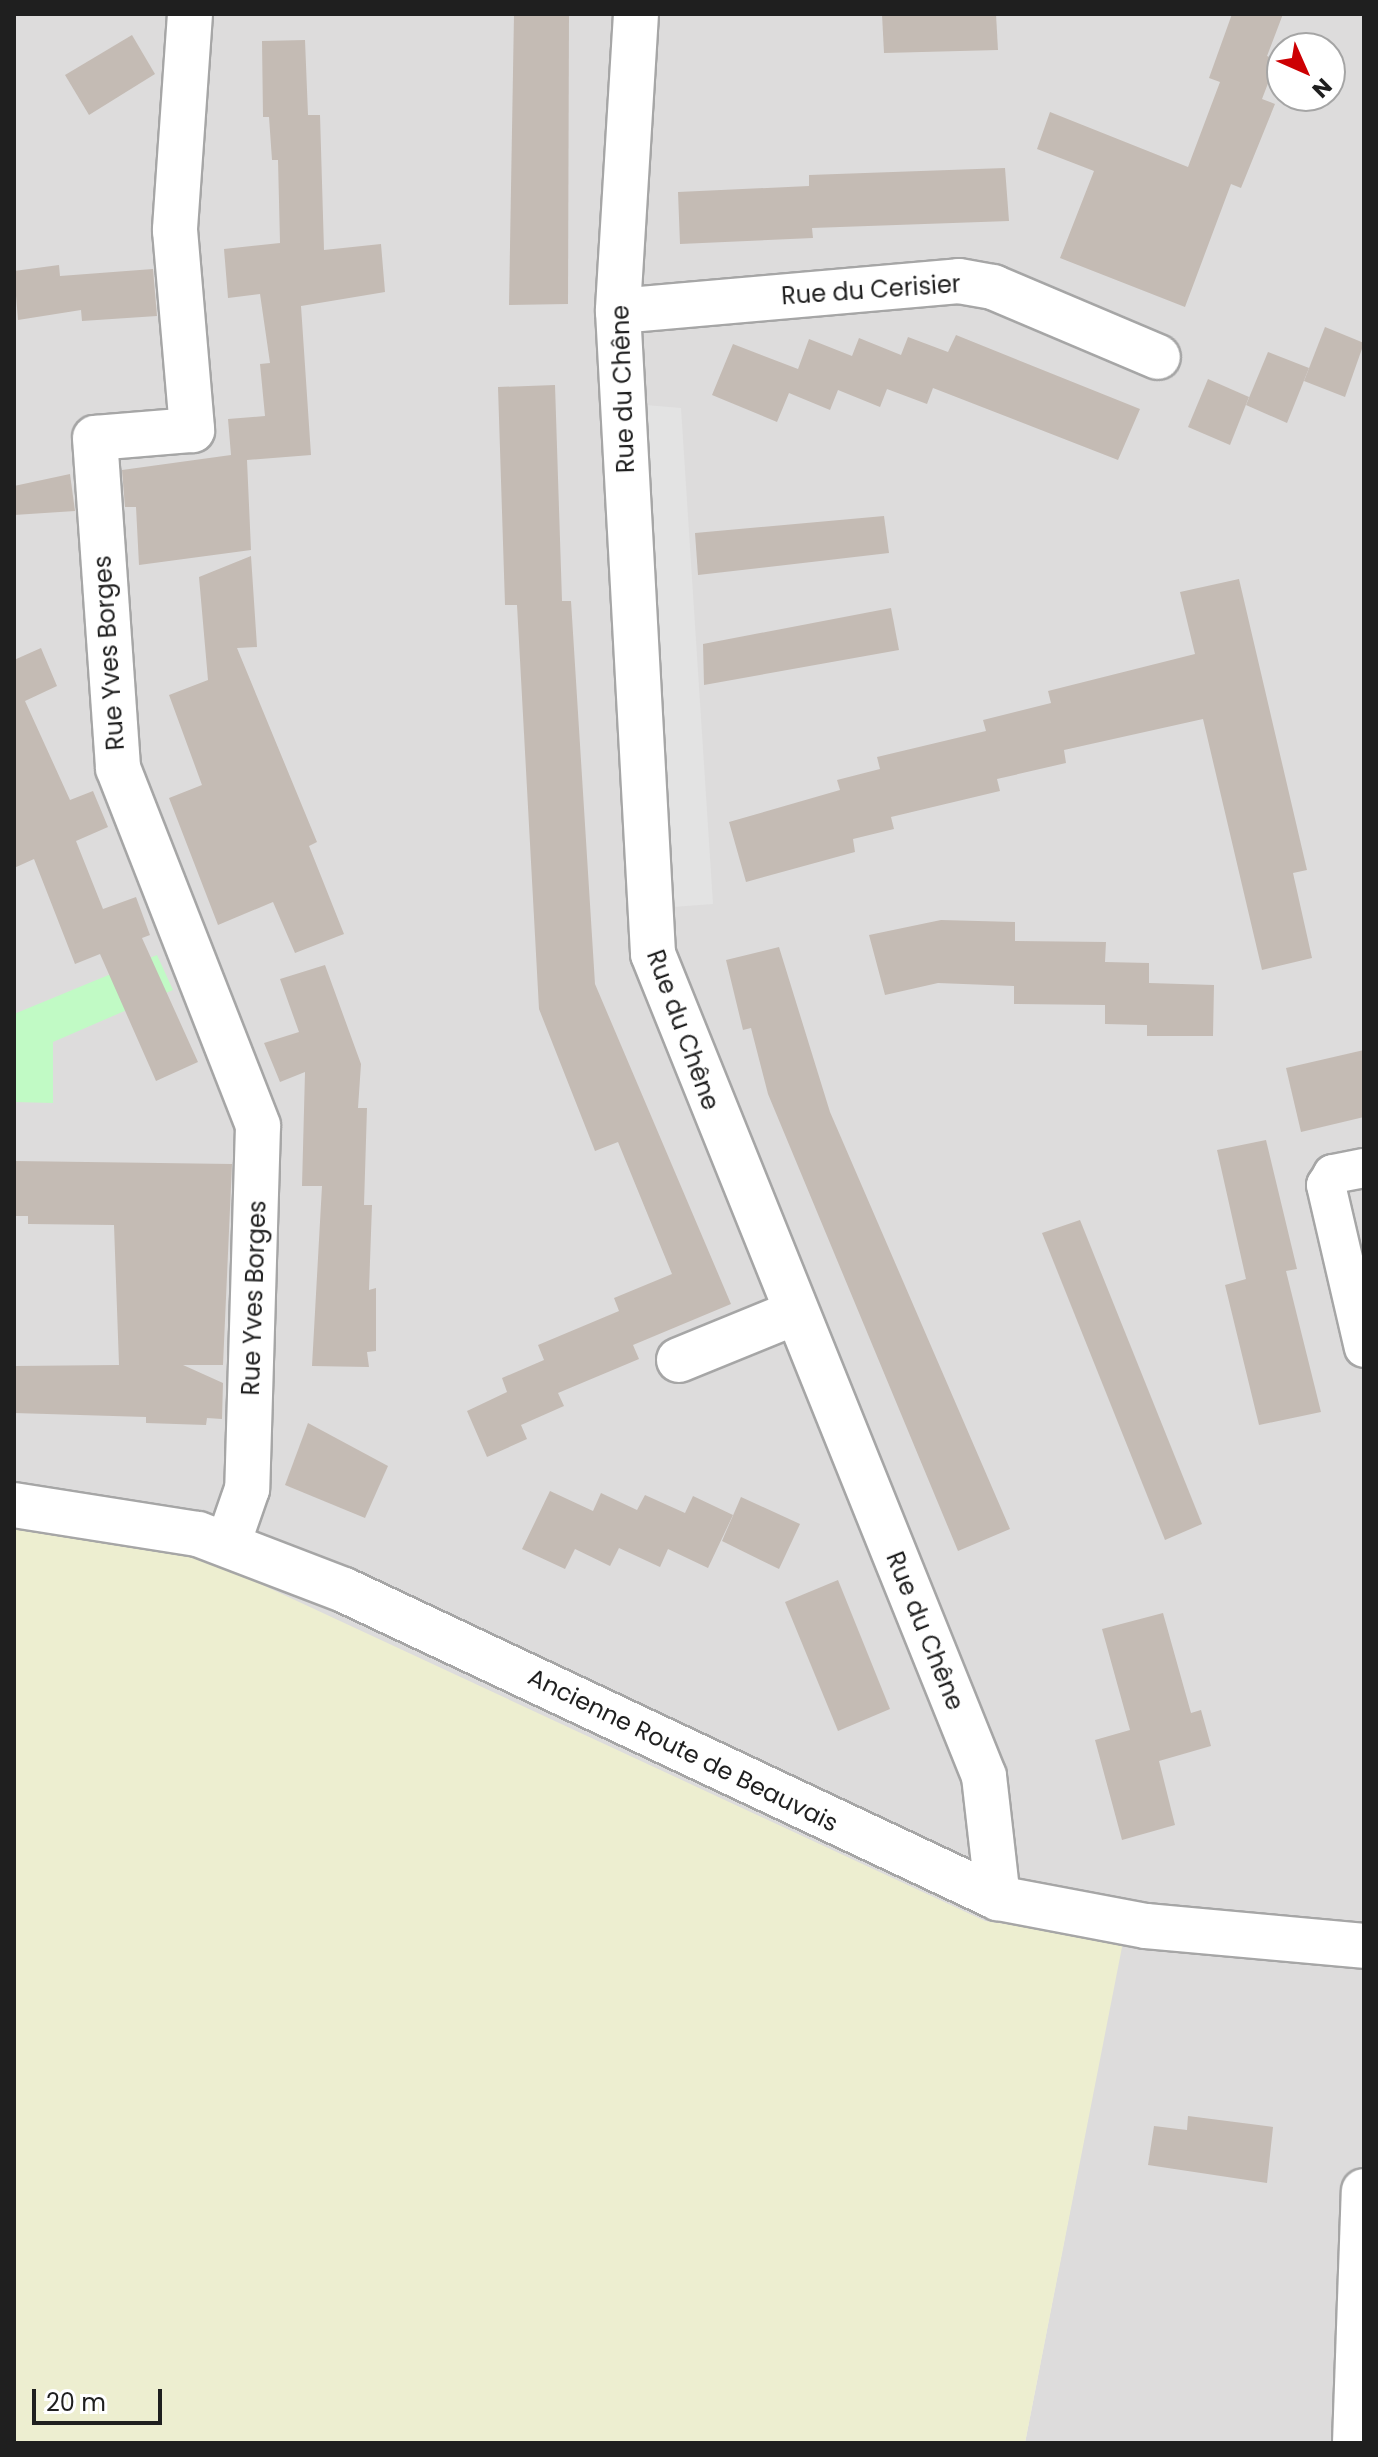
<!DOCTYPE html>
<html>
<head>
<meta charset="utf-8">
<style>
	body { margin:0 }
	#map { position:relative; width:1378px; height:2457px; overflow:hidden; background:#f0ece5; font-family:Poppins,sans-serif }
	div>[style] { position:absolute }
	[style*='--x'] { left:calc(var(--x)*1px); top:calc(var(--y)*1px); width:calc(var(--w)*1px); rotate:calc(var(--a)*1deg) }
	.residential>* { inset:0; background:#dddcdc }
	.farmland>* { inset:0; background:#edeed0 }
	.park>* { inset:0; background:#c1fac5 }
	.parking>* { inset:0; background:#e3e3e3 }
	.building>* { inset:0; background:#c4bbb4 }
	.roads { filter:drop-shadow(2px 0 #a6a6a6) drop-shadow(-2px 0 #a6a6a6) drop-shadow(0 2px #a6a6a6) drop-shadow(0 -2px #a6a6a6) }
	.pedestrian>* { height:38px; margin:-19px; padding:0 19px; transform-origin:19px; border-radius:19px; background:#fff }
	.minor>* { height:44px; margin:-22px; padding:0 22px; transform-origin:22px; border-radius:22px; background:#fff }
	span { translate:-50% -50%; white-space:nowrap; text-align:center; line-height:1.15; -webkit-text-stroke:8px #fff; paint-order:stroke }
	.street-label { font-size:24px; color:#1f1f1f }
	.frame { position:absolute; inset:0; border:16px solid #1f1f1f; pointer-events:none }
	.north { position:absolute; left:1266px; top:32px; width:80px; height:80px; box-sizing:border-box; background:#fff; border:2px solid #a5a5a5; border-radius:50%; rotate:135deg; font-size:22px; font-weight:700; line-height:32px; text-align:center; color:#1f1f1f }
	.north::after { content:''; display:block; margin:auto; width:28px; height:36px; background:#cd0003; clip-path:polygon(50% 0,100% 100%,50% 72%,0 100%) }
	.scale { position:absolute; left:32px; top:2389px; width:130px; height:36px; box-sizing:border-box; border:4px solid #1f1f1f; border-top:0; padding-left:10px; font-size:24px; line-height:28px; white-space:nowrap; color:#1f1f1f; -webkit-text-stroke:6px #fff; paint-order:stroke }
</style>
</head>
<body>
<div id="map">
	<div class="residential">
		<i style="clip-path:polygon(evenodd,14px 14px,1364px 14px,1364px 2443px,1025px 2443px,1122px 1942px,985px 1921px,14px 1524px,14px 14px,1282px 48px,1330px 48px,1330px 96px,1282px 96px,1282px 48px)"></i>
	</div>
	<div class="farmland">
		<i style="clip-path:polygon(14px 1524px,211px 1561px,985px 1921px,1123px 1942px,1025px 2443px,14px 2443px)"></i>
	</div>
	<div class="park">
		<i style="clip-path:polygon(157px 955px,173px 990px,53px 1042px,53px 1103px,14px 1102px,14px 1014px)"></i>
	</div>
	<div class="parking">
		<i style="clip-path:polygon(622px 403px,681px 408px,713px 904px,646px 909px)"></i>
	</div>
	<div class="building">
		<i style="clip-path:polygon(514px 14px,569px 14px,568px 304px,509px 305px)"></i>
		<i style="clip-path:polygon(882px 14px,996px 14px,998px 50px,884px 53px)"></i>
		<i style="clip-path:polygon(1232px 14px,1283px 14px,1267px 56px,1277px 60px,1262px 99px,1275px 104px,1241px 188px,1231px 184px,1185px 307px,1060px 258px,1094px 171px,1037px 149px,1050px 112px,1188px 167px,1220px 82px,1209px 78px)"></i>
		<i style="clip-path:polygon(132px 35px,155px 74px,89px 115px,65px 75px)"></i>
		<i style="clip-path:polygon(305px 40px,308px 115px,320px 115px,324px 250px,381px 244px,385px 292px,301px 306px,311px 455px,247px 460px,251px 550px,139px 565px,136px 507px,125px 507px,122px 470px,231px 455px,228px 419px,265px 416px,260px 364px,270px 363px,260px 294px,228px 298px,224px 249px,280px 243px,278px 160px,272px 160px,269px 117px,263px 117px,262px 41px)"></i>
		<i style="clip-path:polygon(1005px 168px,1009px 221px,812px 228px,813px 238px,680px 244px,678px 192px,809px 186px,809px 175px)"></i>
		<i style="clip-path:polygon(59px 265px,60px 276px,153px 269px,157px 316px,82px 321px,81px 310px,18px 320px,14px 271px)"></i>
		<i style="clip-path:polygon(1325px 327px,1364px 343px,1345px 397px,1304px 381px)"></i>
		<i style="clip-path:polygon(956px 335px,1140px 409px,1118px 460px,933px 388px,927px 404px,887px 389px,880px 407px,838px 390px,830px 410px,789px 393px,777px 422px,712px 395px,733px 344px,798px 369px,809px 339px,852px 356px,859px 338px,901px 355px,908px 337px,948px 352px)"></i>
		<i style="clip-path:polygon(1268px 352px,1309px 368px,1287px 423px,1246px 405px)"></i>
		<i style="clip-path:polygon(1208px 379px,1249px 397px,1230px 445px,1188px 427px)"></i>
		<i style="clip-path:polygon(555px 385px,562px 601px,571px 601px,595px 984px,731px 1304px,633px 1345px,639px 1359px,558px 1393px,564px 1406px,521px 1425px,527px 1439px,487px 1457px,467px 1411px,507px 1392px,502px 1378px,544px 1360px,538px 1345px,619px 1311px,614px 1298px,672px 1274px,618px 1142px,595px 1151px,539px 1009px,517px 605px,505px 605px,498px 387px)"></i>
		<i style="clip-path:polygon(70px 474px,75px 511px,14px 515px,14px 486px)"></i>
		<i style="clip-path:polygon(884px 516px,889px 553px,698px 575px,695px 533px)"></i>
		<i style="clip-path:polygon(251px 556px,257px 647px,237px 648px,317px 842px,309px 846px,344px 934px,295px 953px,273px 902px,218px 925px,169px 798px,202px 785px,169px 695px,208px 680px,199px 577px)"></i>
		<i style="clip-path:polygon(1239px 579px,1307px 870px,1293px 873px,1312px 958px,1262px 970px,1203px 719px,1064px 750px,1066px 763px,997px 779px,1000px 791px,891px 817px,894px 829px,853px 839px,855px 852px,746px 882px,729px 822px,840px 790px,837px 780px,880px 769px,877px 757px,986px 731px,983px 720px,1051px 703px,1048px 691px,1195px 654px,1180px 592px)"></i>
		<i style="clip-path:polygon(891px 608px,899px 650px,704px 685px,703px 644px)"></i>
		<i style="clip-path:polygon(41px 648px,57px 686px,25px 701px,70px 800px,93px 791px,108px 827px,76px 841px,103px 909px,136px 897px,150px 935px,142px 938px,198px 1062px,156px 1081px,100px 954px,75px 964px,34px 859px,14px 868px,14px 660px)"></i>
		<i style="clip-path:polygon(941px 920px,1015px 922px,1015px 941px,1106px 942px,1105px 962px,1149px 963px,1149px 983px,1214px 985px,1213px 1036px,1147px 1036px,1147px 1025px,1105px 1024px,1105px 1005px,1014px 1004px,1014px 986px,938px 983px,885px 995px,869px 935px)"></i>
		<i style="clip-path:polygon(779px 947px,830px 1112px,1010px 1529px,958px 1551px,768px 1094px,751px 1028px,743px 1030px,726px 960px)"></i>
		<i style="clip-path:polygon(325px 965px,361px 1064px,358px 1108px,367px 1108px,364px 1205px,372px 1205px,369px 1290px,376px 1288px,376px 1351px,367px 1352px,369px 1367px,312px 1366px,322px 1186px,302px 1186px,305px 1072px,280px 1082px,264px 1043px,299px 1032px,280px 979px)"></i>
		<i style="clip-path:polygon(1364px 1050px,1364px 1117px,1301px 1132px,1286px 1068px)"></i>
		<i style="clip-path:polygon(1266px 1140px,1297px 1269px,1286px 1271px,1321px 1412px,1259px 1425px,1225px 1285px,1246px 1279px,1217px 1150px)"></i>
		<i style="clip-path:polygon(14px 1161px,232px 1164px,223px 1365px,183px 1365px,223px 1383px,222px 1419px,207px 1418px,206px 1425px,146px 1423px,146px 1417px,14px 1413px,14px 1366px,119px 1365px,114px 1225px,28px 1224px,28px 1216px,14px 1216px)"></i>
		<i style="clip-path:polygon(1080px 1220px,1202px 1524px,1165px 1540px,1042px 1233px)"></i>
		<i style="clip-path:polygon(308px 1423px,388px 1466px,365px 1518px,285px 1485px)"></i>
		<i style="clip-path:polygon(550px 1491px,593px 1511px,601px 1493px,637px 1510px,645px 1495px,685px 1513px,693px 1496px,733px 1515px,708px 1568px,668px 1549px,660px 1567px,619px 1548px,610px 1566px,575px 1549px,565px 1569px,522px 1549px)"></i>
		<i style="clip-path:polygon(741px 1497px,800px 1524px,779px 1569px,722px 1541px)"></i>
		<i style="clip-path:polygon(838px 1580px,890px 1709px,838px 1731px,785px 1602px)"></i>
		<i style="clip-path:polygon(1163px 1613px,1191px 1713px,1201px 1710px,1211px 1746px,1159px 1761px,1175px 1825px,1122px 1840px,1095px 1740px,1130px 1730px,1102px 1629px)"></i>
		<i style="clip-path:polygon(1188px 2116px,1273px 2127px,1267px 2183px,1148px 2165px,1154px 2126px,1187px 2130px)"></i>
	</div>
	<div class="roads">
		<div class="pedestrian">
			<i style="--x:1364;--y:1168;--w:32;--a:169"></i>
			<i style="--x:1333;--y:1174;--w:13;--a:122"></i>
			<i style="--x:1326;--y:1185;--w:167;--a:76.9"></i>
		</div>
		<div class="minor">
			<i style="--x:190;--y:14;--w:217;--a:94"></i>
			<i style="--x:175;--y:230;--w:201;--a:85.1"></i>
			<i style="--x:192;--y:430;--w:97;--a:175.3"></i>
			<i style="--x:95;--y:438;--w:331;--a:86"></i>
			<i style="--x:118;--y:768;--w:384;--a:68.6"></i>
			<i style="--x:258;--y:1126;--w:363;--a:91.7"></i>
			<i style="--x:247;--y:1489;--w:58;--a:109.1"></i>
			<i style="--x:636;--y:14;--w:298;--a:93.5"></i>
			<i style="--x:618;--y:311;--w:644;--a:86.88"></i>
			<i style="--x:653;--y:954;--w:886;--a:68.07"></i>
			<i style="--x:984;--y:1776;--w:123;--a:83.5"></i>
			<i style="--x:618;--y:311;--w:342;--a:-5"></i>
			<i style="--x:959;--y:281;--w:35;--a:10"></i>
			<i style="--x:993;--y:287;--w:179;--a:23"></i>
			<i style="--x:679;--y:1360;--w:124;--a:-22.2"></i>
			<i style="--x:14;--y:1505;--w:186;--a:9"></i>
			<i style="--x:198;--y:1534;--w:156;--a:21"></i>
			<i style="--x:344;--y:1590;--w:723;--a:25.22"></i>
			<i style="--x:998;--y:1898;--w:151;--a:10.7"></i>
			<i style="--x:1146;--y:1926;--w:219;--a:5.2"></i>
			<i style="--x:1355;--y:2443;--w:252;--a:-88"></i>
		</div>
	</div>
	<div class="street-label">
		<span style="left:871px;top:290px;rotate:-4deg">Rue du Cerisier</span>
		<span style="left:623px;top:389px;rotate:-92deg">Rue du Chêne</span>
		<span style="left:109px;top:653px;rotate:-94deg">Rue Yves Borges</span>
		<span style="left:683px;top:1030px;rotate:70deg">Rue du Chêne</span>
		<span style="left:254px;top:1298px;rotate:-88deg">Rue Yves Borges</span>
		<span style="left:925px;top:1631px;rotate:68deg">Rue du Chêne</span>
		<span style="left:683px;top:1750px;rotate:26deg">Ancienne Route de Beauvais</span>
	</div>
	<div class="frame"></div>
	<div class="north">N</div>
	<div class="scale">20 m</div>
</div>
</body>
</html>
